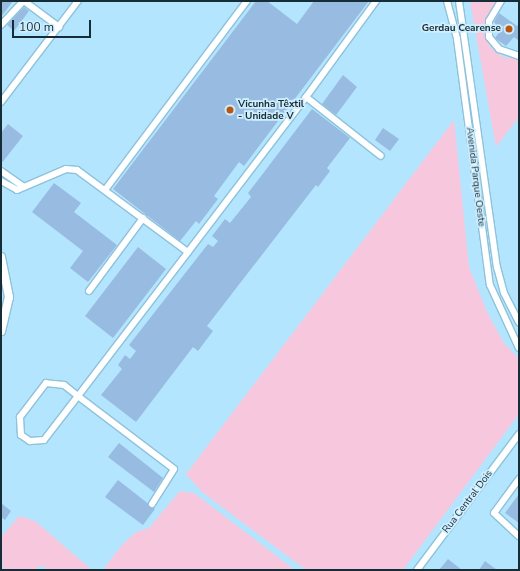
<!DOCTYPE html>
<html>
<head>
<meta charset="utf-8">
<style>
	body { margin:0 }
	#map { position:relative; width:520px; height:571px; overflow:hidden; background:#cfeefe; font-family:"Nunito Sans",sans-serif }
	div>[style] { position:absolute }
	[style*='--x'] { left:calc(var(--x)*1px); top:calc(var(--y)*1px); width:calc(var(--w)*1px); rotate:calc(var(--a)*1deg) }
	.built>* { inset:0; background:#b4e5fe }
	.green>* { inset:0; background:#f7c8dd }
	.building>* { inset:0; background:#98bbe1 }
	.roads { filter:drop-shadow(1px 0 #8dc2db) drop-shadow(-1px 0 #8dc2db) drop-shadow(0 1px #8dc2db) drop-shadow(0 -1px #8dc2db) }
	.minor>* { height:6px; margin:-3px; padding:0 3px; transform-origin:3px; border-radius:3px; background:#fff }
	.major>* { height:8px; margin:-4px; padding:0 4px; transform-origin:4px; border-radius:4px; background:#fff }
	.dots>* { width:11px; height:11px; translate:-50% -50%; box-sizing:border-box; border:2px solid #cfeefe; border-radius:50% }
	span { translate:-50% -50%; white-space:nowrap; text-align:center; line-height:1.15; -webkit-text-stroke:3.5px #cfeefe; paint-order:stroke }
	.poi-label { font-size:10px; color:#162c36; font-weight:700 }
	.right { translate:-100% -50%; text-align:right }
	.left { translate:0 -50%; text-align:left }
	.street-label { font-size:10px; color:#162c36 }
	.frame { position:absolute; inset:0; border:2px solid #162c36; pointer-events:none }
	.scale { position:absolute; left:12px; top:20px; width:79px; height:18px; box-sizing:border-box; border:2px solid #162c36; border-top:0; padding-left:5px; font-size:12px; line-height:14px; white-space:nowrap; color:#162c36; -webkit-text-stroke:3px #cfeefe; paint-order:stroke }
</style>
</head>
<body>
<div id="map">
	<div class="built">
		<i style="clip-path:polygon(1px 1px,519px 1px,519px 570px,1px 570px)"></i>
	</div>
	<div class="green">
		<i style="clip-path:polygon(470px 1px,499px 1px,500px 6px,486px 23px,490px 47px,503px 57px,519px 59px,519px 117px,496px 147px)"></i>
		<i style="clip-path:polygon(454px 120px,469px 267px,487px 312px,504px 343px,519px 359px,519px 414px,403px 570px,306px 570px,202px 492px,186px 474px)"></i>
		<i style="clip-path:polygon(180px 491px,194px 493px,295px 570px,103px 570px,121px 546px,136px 532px,149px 528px)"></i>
		<i style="clip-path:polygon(19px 516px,35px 521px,92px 570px,46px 570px,46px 567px,37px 566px,38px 570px,3px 570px,1px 537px)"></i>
	</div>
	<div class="building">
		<i style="clip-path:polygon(1px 1px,13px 1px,1px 17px)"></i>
		<i style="clip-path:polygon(256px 1px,267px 1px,297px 24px,314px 1px,369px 1px,244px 166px,239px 162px,214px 196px,218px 199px,199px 224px,196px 221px,180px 241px,113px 189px)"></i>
		<i style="clip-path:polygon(24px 7px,29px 11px,14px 31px,7px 25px)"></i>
		<i style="clip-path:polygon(499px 13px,517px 26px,519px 23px,519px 41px,514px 37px,506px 46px,495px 38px,501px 30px,494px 22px)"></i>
		<i style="clip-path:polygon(343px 75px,357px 87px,336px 115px,322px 104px)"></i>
		<i style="clip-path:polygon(312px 109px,350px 138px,327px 168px,330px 171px,318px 187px,316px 185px,207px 326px,213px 331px,198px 351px,193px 347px,136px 422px,101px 395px,122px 369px,118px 365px,125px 355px,130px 359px,136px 351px,129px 345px,208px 244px,213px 247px,218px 241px,212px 236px,225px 219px,230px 223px,251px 197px,248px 193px)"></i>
		<i style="clip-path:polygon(8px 124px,23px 136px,1px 164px,1px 133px)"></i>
		<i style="clip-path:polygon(383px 128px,399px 139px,390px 151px,375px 140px)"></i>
		<i style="clip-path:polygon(54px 183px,81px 203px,74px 212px,117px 245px,88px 282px,70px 268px,83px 251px,32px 212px)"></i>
		<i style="clip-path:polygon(138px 247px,166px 269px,113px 338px,85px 316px)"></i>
		<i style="clip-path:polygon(119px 443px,163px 478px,154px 492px,108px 457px)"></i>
		<i style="clip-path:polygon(118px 480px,155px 509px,143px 525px,105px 497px)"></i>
		<i style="clip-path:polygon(519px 494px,519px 523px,505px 513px)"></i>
		<i style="clip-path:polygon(1px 503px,11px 511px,5px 520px,1px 517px)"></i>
		<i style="clip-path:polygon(448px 559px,462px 570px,439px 570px)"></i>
		<i style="clip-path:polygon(485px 561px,497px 570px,479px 570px)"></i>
	</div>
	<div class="roads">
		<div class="minor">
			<i style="--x:24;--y:1;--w:44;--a:36.6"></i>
			<i style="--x:447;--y:1;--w:39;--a:75"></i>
			<i style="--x:457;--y:39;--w:248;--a:82.4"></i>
			<i style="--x:490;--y:285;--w:69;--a:65.3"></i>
			<i style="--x:459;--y:1;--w:269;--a:81.9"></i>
			<i style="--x:497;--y:267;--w:27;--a:75"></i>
			<i style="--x:504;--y:293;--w:33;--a:63"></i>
			<i style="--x:501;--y:1;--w:23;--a:121"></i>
			<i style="--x:489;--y:21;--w:16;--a:90"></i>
			<i style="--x:489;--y:37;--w:16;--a:50"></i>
			<i style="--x:499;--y:49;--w:21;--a:19"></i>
			<i style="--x:1;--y:25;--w:33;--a:-47"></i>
			<i style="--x:306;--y:97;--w:95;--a:38.2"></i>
			<i style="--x:1;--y:102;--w:127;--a:-52.7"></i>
			<i style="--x:1;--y:171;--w:28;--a:35"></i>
			<i style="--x:1;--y:181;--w:18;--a:29"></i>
			<i style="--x:17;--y:190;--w:53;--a:-23.2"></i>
			<i style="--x:66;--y:169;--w:11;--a:5"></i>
			<i style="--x:77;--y:170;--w:138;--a:36.5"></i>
			<i style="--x:105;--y:190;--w:236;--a:-53.1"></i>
			<i style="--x:89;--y:291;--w:91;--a:-53.5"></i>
			<i style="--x:519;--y:479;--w:42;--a:126.3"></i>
			<i style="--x:494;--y:513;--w:34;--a:43"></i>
			<i style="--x:152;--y:504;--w:41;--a:-57.8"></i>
			<i style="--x:174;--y:469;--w:121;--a:-142.8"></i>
			<i style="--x:78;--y:396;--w:18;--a:-142"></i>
			<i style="--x:64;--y:385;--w:18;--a:-174"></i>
			<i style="--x:46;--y:383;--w:43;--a:127.4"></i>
			<i style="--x:20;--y:417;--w:18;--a:87"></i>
			<i style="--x:21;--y:435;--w:11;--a:34"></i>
			<i style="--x:30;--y:441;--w:14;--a:-4"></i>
			<i style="--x:44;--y:440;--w:56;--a:-52.3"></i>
			<i style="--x:78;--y:396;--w:181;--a:-52.6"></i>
			<i style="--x:188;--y:252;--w:195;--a:-52.7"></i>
			<i style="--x:306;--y:97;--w:119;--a:-53.9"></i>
			<i style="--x:417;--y:570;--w:170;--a:-53.1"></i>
		</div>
		<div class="major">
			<i style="--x:1;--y:257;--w:41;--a:78.7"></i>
			<i style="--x:9;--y:297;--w:35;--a:103"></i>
		</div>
	</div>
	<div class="dots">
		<i style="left:509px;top:29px;background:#b75711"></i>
		<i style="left:230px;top:110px;background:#b75711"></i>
	</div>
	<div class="poi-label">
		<span class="right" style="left:501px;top:29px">Gerdau Cearense</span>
		<span class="left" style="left:238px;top:110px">Vicunha Têxtil<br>- Unidade V</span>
	</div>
	<div class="street-label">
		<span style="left:475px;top:177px;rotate:83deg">Avenida Parque Oeste</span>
		<span style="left:468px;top:502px;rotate:-53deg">Rua Central Dois</span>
	</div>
	<div class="frame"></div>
	<div class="scale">100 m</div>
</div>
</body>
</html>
